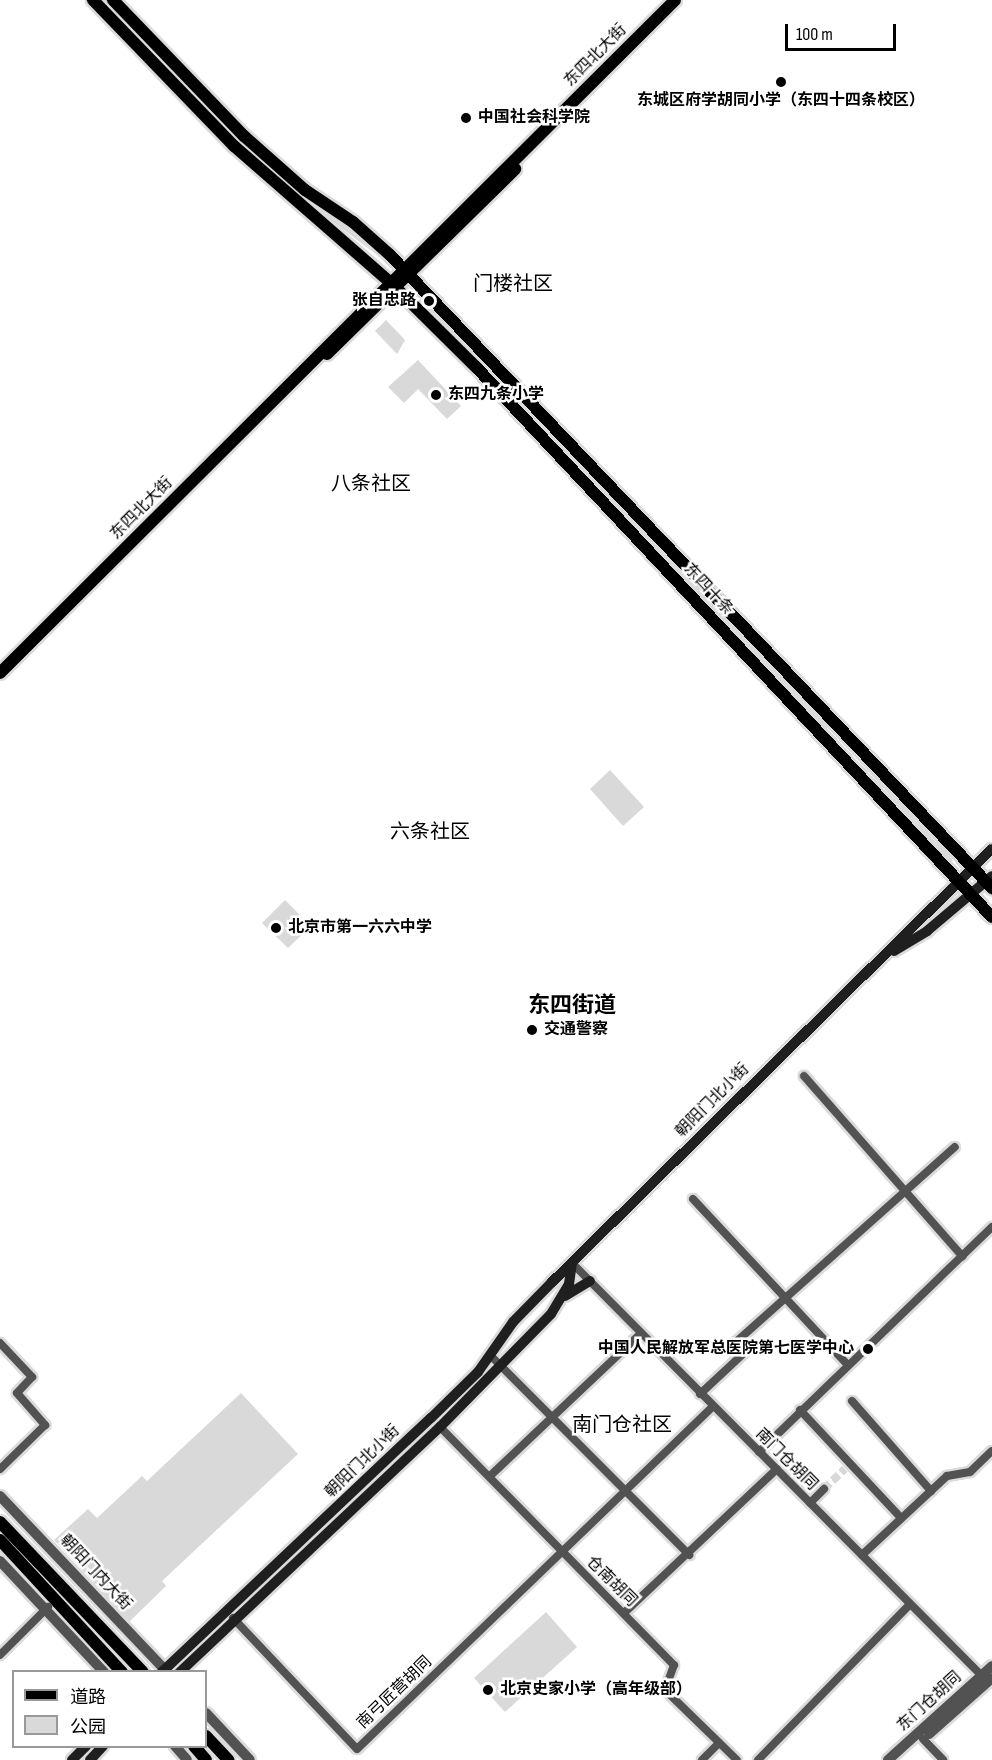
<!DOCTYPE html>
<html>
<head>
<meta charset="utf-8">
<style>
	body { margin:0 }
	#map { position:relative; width:992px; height:1760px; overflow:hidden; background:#fff; font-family:"Sofia Sans Condensed","Noto Sans SC",sans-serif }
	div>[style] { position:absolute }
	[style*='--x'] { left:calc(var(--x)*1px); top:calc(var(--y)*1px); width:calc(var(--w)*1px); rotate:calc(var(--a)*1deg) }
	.green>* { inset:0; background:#d9d9d9 }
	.minor-tunnel>* { height:8px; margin-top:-4px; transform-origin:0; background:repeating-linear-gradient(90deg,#d9d9d9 0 8px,transparent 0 12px) }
	.roads { filter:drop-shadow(2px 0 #dbdbdb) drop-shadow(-2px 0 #dbdbdb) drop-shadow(0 2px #dbdbdb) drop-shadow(0 -2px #dbdbdb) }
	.minor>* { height:8px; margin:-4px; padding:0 4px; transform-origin:4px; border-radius:4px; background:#525252 }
	.tertiary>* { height:10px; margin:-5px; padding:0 5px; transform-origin:5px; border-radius:5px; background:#525252 }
	.secondary>* { height:10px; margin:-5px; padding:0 5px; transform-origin:5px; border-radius:5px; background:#1f1f1f }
	.primary>* { height:12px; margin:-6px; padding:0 6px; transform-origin:6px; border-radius:6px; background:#000 }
	.dots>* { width:16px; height:16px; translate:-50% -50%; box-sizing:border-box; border:3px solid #fff; border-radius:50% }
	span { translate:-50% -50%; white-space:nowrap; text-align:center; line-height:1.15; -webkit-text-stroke:5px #fff; paint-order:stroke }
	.street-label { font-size:16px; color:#000 }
	.poi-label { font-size:16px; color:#000; font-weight:700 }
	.left { translate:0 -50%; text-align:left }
	.right { translate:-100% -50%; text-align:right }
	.quarter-label { font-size:20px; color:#000 }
	.district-label { font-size:22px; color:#000; font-weight:700 }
	.legend { position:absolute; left:12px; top:1670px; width:195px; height:78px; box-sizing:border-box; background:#fff; border:2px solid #999; margin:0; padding:8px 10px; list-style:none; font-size:18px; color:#000 }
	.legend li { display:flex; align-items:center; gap:12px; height:30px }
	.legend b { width:30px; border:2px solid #999 }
	.scale { position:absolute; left:785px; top:24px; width:111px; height:27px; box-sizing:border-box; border:3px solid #000; border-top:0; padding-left:8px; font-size:18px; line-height:21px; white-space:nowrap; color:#000; -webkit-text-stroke:4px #fff; paint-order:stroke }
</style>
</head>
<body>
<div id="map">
	<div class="green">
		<i style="clip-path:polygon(264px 161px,343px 222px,373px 252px,310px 204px)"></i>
		<i style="clip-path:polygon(419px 294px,493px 369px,706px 600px,416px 297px)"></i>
		<i style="clip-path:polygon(386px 320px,405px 340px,397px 354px,375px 331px)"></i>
		<i style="clip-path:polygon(418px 360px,461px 406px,447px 419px,418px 389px,404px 403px,388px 387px)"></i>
		<i style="clip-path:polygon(714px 605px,828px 727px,826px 729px,712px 608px)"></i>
		<i style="clip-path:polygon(832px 732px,953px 860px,951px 862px)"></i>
		<i style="clip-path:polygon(610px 770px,644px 807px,623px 826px,590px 789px)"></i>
		<i style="clip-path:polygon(285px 900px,311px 926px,288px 948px,262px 923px)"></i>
		<i style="clip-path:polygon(241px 1393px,298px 1454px,162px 1581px,166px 1586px,129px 1622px,54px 1540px,88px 1509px,97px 1518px,142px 1476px,147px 1481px)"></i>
		<i style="clip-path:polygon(546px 1612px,577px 1647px,505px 1712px,474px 1678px)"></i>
	</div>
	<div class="minor-tunnel">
		<i style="--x:824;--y:1489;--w:29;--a:-44"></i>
	</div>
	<div class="roads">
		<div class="minor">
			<i style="--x:804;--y:1076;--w:240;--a:48.7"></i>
			<i style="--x:693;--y:1199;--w:226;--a:47"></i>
			<i style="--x:572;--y:1263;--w:582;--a:45.21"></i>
			<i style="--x:0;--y:1343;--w:47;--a:46.7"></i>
			<i style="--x:32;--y:1377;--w:22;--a:133"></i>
			<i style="--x:17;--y:1393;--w:43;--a:48.8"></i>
			<i style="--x:45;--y:1425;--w:63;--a:135.6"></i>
			<i style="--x:491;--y:1356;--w:281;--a:45.1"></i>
			<i style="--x:700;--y:1394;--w:60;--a:-43"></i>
			<i style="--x:744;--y:1353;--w:14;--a:-126"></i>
			<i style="--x:736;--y:1342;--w:293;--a:-41.7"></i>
			<i style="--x:852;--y:1401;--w:120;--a:48.7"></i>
			<i style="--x:800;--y:1410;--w:148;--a:46.9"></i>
			<i style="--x:440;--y:1427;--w:334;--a:45.5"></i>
			<i style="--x:674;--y:1665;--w:27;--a:110"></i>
			<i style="--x:665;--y:1690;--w:100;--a:44.2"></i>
			<i style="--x:759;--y:1452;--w:324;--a:-44"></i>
			<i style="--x:490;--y:1476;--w:208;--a:-43.4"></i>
			<i style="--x:810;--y:1503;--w:20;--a:-45"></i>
			<i style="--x:862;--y:1555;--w:116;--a:-42.9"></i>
			<i style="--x:947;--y:1476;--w:23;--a:-10"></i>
			<i style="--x:970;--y:1472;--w:30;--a:-44"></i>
			<i style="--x:624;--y:1613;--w:210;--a:-43.3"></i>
			<i style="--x:233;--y:1618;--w:180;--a:46.6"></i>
			<i style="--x:357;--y:1749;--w:494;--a:-43.9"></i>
			<i style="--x:0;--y:1655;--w:68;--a:-45"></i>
			<i style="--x:923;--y:1739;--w:29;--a:46"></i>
			<i style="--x:702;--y:1760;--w:24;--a:-45"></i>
			<i style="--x:758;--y:1760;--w:216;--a:-45.7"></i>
		</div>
		<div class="tertiary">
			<i style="--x:0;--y:1496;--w:243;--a:46.5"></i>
			<i style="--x:0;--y:1561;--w:152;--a:46.9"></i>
			<i style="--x:206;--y:1713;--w:64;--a:46.9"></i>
			<i style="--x:929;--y:1734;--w:84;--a:-41.6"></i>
			<i style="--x:175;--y:1746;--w:18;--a:49"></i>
			<i style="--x:888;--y:1760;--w:140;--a:-42.1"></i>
		</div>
		<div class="secondary">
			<i style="--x:894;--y:951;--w:39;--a:-31"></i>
			<i style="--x:927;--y:931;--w:85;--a:-40.2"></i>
			<i style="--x:565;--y:1296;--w:29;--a:-31"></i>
			<i style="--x:162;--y:1672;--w:370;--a:-43.4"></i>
			<i style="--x:431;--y:1418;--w:66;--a:-44.4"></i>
			<i style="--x:478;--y:1372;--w:61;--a:-55"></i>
			<i style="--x:513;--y:1322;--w:56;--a:-45.7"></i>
			<i style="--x:552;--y:1282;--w:617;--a:-44.54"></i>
			<i style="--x:180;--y:1672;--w:357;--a:-43.3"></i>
			<i style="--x:440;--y:1427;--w:158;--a:-45.5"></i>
			<i style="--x:551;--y:1314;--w:35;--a:-59"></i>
			<i style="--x:569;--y:1284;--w:21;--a:-82"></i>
			<i style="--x:72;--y:1760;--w:20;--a:-45"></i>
			<i style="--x:90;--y:1760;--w:19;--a:-47"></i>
		</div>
		<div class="primary">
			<i style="--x:93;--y:0;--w:203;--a:46"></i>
			<i style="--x:234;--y:146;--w:208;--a:41.1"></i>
			<i style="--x:391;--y:283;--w:120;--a:44.7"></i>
			<i style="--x:476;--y:367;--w:754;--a:46.83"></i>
			<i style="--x:113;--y:0;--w:189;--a:46.1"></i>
			<i style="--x:244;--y:136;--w:81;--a:41.5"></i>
			<i style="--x:305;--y:190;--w:58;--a:33.7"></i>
			<i style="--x:353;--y:222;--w:50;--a:41.7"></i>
			<i style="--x:390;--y:255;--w:874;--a:46.44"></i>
			<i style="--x:327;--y:354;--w:264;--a:-44.5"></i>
			<i style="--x:0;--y:673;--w:953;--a:-44.91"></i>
			<i style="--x:0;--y:1522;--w:207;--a:46.4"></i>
			<i style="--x:0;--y:1540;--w:180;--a:47.3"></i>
			<i style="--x:206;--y:1736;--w:33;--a:47"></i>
			<i style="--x:194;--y:1746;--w:18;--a:49"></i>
		</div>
	</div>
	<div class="dots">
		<i style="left:781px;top:82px;background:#000"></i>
		<i style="left:466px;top:118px;background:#000"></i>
		<i style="left:429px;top:301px;background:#000"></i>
		<i style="left:436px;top:395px;background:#000"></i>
		<i style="left:276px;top:928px;background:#000"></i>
		<i style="left:532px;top:1030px;background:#000"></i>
		<i style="left:868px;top:1349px;background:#000"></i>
		<i style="left:488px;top:1690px;background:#000"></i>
	</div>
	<div class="street-label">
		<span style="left:596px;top:56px;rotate:-45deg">东四北大街</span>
		<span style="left:142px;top:509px;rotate:-45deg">东四北大街</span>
		<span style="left:708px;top:590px;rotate:47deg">东四十条</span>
		<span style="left:713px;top:1101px;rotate:-45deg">朝阳门北小街</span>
		<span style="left:786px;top:1460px;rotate:45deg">南门仓胡同</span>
		<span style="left:363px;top:1462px;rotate:-44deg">朝阳门北小街</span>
		<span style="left:95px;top:1573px;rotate:47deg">朝阳门内大街</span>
		<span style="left:611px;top:1582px;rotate:45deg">仓南胡同</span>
		<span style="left:395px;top:1693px;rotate:-44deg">南弓匠营胡同</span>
		<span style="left:930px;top:1702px;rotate:-42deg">东门仓胡同</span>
	</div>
	<div class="poi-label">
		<span style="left:781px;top:101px">东城区府学胡同小学（东四十四条校区）</span>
		<span class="left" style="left:478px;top:118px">中国社会科学院</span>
		<span class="right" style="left:416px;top:301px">张自忠路</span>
		<span class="left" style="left:448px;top:395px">东四九条小学</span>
		<span class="left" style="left:288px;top:928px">北京市第一六六中学</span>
		<span class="left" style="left:544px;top:1030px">交通警察</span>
		<span class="right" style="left:854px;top:1349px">中国人民解放军总医院第七医学中心</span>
		<span class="left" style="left:500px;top:1690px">北京史家小学（高年级部）</span>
	</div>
	<div class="quarter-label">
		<span style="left:513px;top:284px">门楼社区</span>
		<span style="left:371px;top:484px">八条社区</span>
		<span style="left:430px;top:832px">六条社区</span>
		<span style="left:622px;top:1425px">南门仓社区</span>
	</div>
	<div class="district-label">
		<span style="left:572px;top:1006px">东四街道</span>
	</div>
	<ul class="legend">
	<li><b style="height:8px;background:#000"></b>道路</li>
	<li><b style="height:16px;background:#d9d9d9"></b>公园</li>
	</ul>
	<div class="scale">100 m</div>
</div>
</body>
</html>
